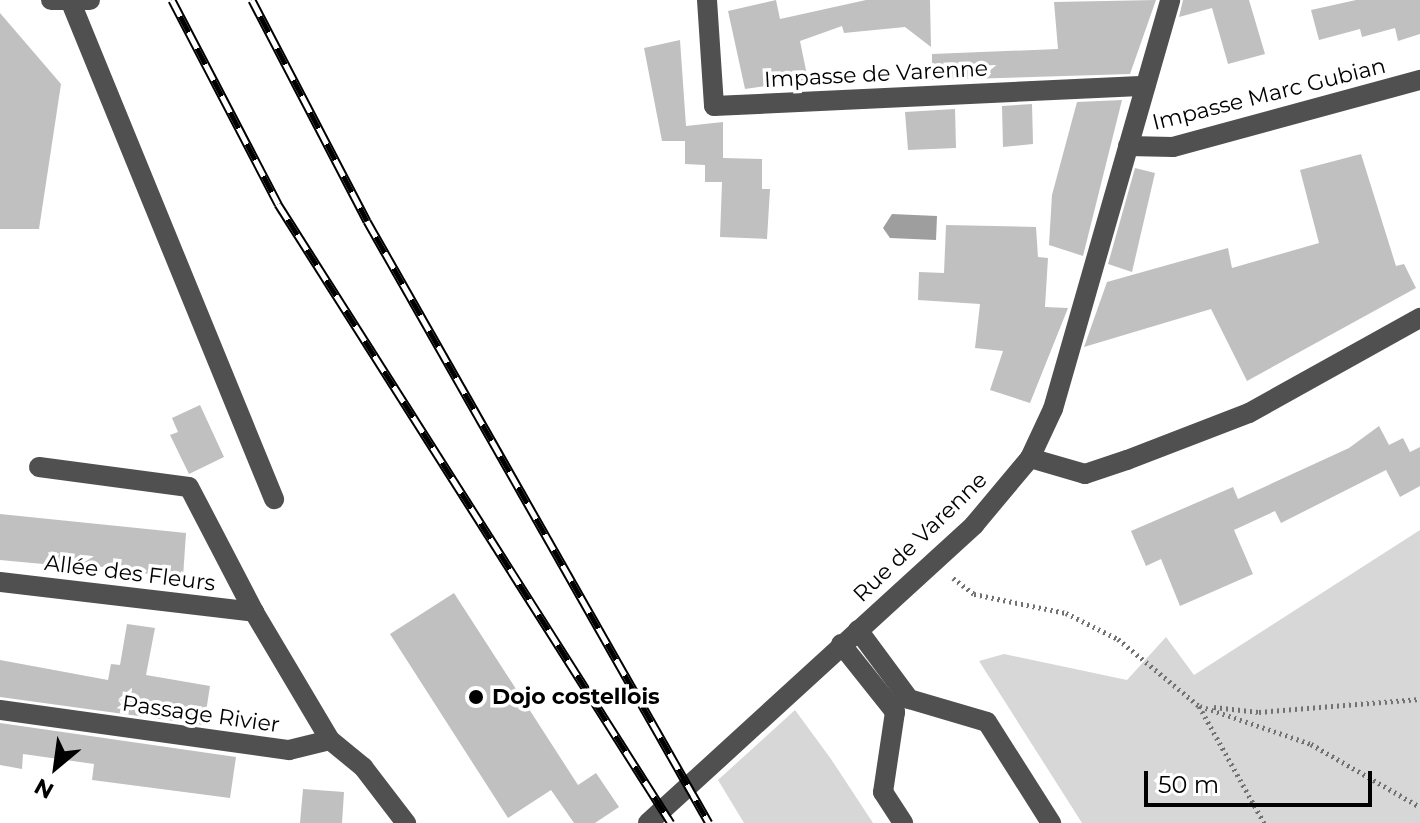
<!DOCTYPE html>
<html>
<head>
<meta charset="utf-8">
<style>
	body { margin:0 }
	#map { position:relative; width:1420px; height:823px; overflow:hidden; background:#fff; font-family:Montserrat,sans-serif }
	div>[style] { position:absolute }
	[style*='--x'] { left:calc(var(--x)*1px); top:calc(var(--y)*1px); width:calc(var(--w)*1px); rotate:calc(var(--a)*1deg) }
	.green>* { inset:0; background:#d7d7d7 }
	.water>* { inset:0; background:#9e9e9e }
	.building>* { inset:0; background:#c0c0c0 }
	.path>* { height:5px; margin-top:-2.5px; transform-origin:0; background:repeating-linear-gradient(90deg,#727272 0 2px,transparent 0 6px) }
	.minor>* { height:20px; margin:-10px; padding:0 10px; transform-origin:10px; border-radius:10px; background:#505050 }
	.rail>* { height:9px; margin-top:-4.5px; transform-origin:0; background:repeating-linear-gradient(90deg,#fff 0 18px,#000 0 36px); box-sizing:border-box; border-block:2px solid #000 }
	.dots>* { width:22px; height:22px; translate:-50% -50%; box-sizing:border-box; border:4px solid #fff; border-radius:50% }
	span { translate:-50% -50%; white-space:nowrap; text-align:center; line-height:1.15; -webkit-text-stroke:7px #fff; paint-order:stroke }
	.street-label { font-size:22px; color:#000 }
	.poi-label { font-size:22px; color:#000; font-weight:700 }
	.left { translate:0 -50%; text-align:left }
	.north { position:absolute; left:16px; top:727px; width:80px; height:80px; -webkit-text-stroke:6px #fff; paint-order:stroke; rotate:209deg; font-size:22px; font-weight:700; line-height:32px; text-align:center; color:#000 }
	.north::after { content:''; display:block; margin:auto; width:28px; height:36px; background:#000; clip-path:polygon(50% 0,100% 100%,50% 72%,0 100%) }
	.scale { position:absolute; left:1144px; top:771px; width:228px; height:36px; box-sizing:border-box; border:4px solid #000; border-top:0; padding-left:10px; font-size:24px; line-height:28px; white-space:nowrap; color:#000; -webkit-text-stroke:6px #fff; paint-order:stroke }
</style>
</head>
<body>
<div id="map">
	<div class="green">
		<i style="clip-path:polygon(1420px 530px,1420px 823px,1082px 823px,979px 661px,1004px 654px,1127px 680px,1166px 637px,1194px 675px)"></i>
		<i style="clip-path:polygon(795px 710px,831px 759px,873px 823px,744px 823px,718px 780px)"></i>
	</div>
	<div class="water">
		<i style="clip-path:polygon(892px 214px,937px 216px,936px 240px,890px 238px,883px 228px)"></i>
	</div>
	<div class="building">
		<i style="clip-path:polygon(776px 0,780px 19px,866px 0,930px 0,931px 47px,905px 27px,844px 33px,842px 26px,800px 41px,808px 80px,745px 89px,728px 11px)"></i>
		<i style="clip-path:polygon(1156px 0,1130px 74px,932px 80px,932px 54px,1058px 49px,1054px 2px)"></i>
		<i style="clip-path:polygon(1183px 0,1249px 0,1265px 54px,1228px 64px,1212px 8px,1179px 17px)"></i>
		<i style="clip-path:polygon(1356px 0,1420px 0,1420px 34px,1398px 41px,1395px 28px,1362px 37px,1360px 29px,1319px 40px,1311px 10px)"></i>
		<i style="clip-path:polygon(0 13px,61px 84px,39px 229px,0 229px)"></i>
		<i style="clip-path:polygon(680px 40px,686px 126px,723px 122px,723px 158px,762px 159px,762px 189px,770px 189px,767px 239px,720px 237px,722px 182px,705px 182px,705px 165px,685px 164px,685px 141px,662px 141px,644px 48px)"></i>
		<i style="clip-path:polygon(1122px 100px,1083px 256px,1049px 245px,1052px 195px,1077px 102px)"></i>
		<i style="clip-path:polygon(1032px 104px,1033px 144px,1003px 147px,1002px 106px)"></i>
		<i style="clip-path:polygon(955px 109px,956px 148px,908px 150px,905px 112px)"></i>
		<i style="clip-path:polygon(1361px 154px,1396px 266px,1404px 264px,1416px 288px,1247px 381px,1211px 309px,1084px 347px,1107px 282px,1228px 248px,1232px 268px,1319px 243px,1300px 170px)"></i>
		<i style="clip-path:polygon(1135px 168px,1155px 173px,1132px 272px,1108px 264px)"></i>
		<i style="clip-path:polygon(946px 225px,1036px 227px,1038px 257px,1048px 258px,1045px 307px,1068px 308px,1030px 403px,990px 390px,1003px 351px,975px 348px,980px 304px,918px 300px,919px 272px,944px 273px)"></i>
		<i style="clip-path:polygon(200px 405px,224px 457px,189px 474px,170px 435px,178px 432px,172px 418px)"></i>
		<i style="clip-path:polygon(1379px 426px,1389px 445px,1403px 438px,1410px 452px,1420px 447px,1420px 486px,1400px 497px,1386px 470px,1281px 523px,1275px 511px,1234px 530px,1253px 574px,1180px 606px,1161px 559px,1146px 566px,1131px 531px,1233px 487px,1238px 499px,1349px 448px)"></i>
		<i style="clip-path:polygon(0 514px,186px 533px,183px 577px,0 560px)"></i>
		<i style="clip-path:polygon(454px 593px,578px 785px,596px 773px,619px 807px,595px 823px,574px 823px,551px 790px,508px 818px,390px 634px)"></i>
		<i style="clip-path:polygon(127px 624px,155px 628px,146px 675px,210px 686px,204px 725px,0 697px,0 660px,108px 680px,111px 664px,120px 665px)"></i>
		<i style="clip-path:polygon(0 723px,236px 757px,230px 798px,92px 780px,94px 764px,23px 754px,22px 769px,0 765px)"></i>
		<i style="clip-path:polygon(303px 789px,344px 792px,342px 823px,300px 823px)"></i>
	</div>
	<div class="path">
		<i style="--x:953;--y:578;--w:26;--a:37"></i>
		<i style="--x:974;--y:594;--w:94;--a:11.7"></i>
		<i style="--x:1066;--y:613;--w:58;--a:26.6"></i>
		<i style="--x:1118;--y:639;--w:105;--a:39.6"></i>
		<i style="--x:1199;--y:706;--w:134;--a:60.9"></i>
		<i style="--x:1200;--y:706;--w:117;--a:18.9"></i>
		<i style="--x:1311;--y:744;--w:126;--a:30"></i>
		<i style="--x:1214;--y:707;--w:45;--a:6.3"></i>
		<i style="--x:1259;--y:712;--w:162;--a:-4.6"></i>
	</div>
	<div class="minor">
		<i style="--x:51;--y:0;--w:39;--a:0"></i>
		<i style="--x:707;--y:0;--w:106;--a:86.2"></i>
		<i style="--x:714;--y:106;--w:432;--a:-2.7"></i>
		<i style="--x:72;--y:5;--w:534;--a:67.76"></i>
		<i style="--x:1128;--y:146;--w:45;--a:1.3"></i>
		<i style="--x:1173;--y:147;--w:256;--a:-15.2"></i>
		<i style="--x:1030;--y:458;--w:57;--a:16.2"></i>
		<i style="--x:1085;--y:474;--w:44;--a:-18.4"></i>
		<i style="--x:1127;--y:460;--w:131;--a:-21.1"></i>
		<i style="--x:1249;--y:413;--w:196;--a:-29.1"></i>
		<i style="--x:39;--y:467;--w:151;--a:7.6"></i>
		<i style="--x:189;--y:487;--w:141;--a:62.5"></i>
		<i style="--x:0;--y:582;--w:256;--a:6.7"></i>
		<i style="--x:254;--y:612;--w:149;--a:59.3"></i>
		<i style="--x:330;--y:740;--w:43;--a:39.3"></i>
		<i style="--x:363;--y:767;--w:71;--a:52.5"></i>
		<i style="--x:858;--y:630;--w:86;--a:53.5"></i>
		<i style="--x:909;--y:699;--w:81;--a:16.4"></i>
		<i style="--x:987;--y:722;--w:120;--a:57.6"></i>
		<i style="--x:841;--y:644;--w:87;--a:51.5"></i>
		<i style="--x:895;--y:712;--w:81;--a:98.5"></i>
		<i style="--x:883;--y:792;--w:37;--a:57"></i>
		<i style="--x:0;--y:710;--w:292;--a:7.9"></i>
		<i style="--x:289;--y:750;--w:42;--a:-13.7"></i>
		<i style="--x:648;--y:823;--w:442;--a:-42.4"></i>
		<i style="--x:974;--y:525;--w:87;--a:-50.1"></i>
		<i style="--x:1030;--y:458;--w:54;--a:-64.9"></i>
		<i style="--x:1053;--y:409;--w:425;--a:-74"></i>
	</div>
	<div class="rail">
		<i style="--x:172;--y:0;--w:230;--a:62.5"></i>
		<i style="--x:278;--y:204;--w:733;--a:57.59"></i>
		<i style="--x:252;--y:0;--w:249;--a:62.5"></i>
		<i style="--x:367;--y:221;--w:692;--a:60.4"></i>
	</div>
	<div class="dots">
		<i style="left:476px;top:697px;background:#000"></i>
	</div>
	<div class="street-label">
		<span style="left:876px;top:74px;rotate:-3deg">Impasse de Varenne</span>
		<span style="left:1269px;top:94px;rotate:-14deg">Impasse Marc Gubian</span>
		<span style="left:920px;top:537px;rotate:-44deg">Rue de Varenne</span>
		<span style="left:130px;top:573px;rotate:7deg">Allée des Fleurs</span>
		<span style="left:201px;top:714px;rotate:8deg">Passage Rivier</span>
	</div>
	<div class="poi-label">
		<span class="left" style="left:492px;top:697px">Dojo costellois</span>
	</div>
	<div class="north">N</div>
	<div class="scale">50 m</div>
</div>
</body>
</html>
